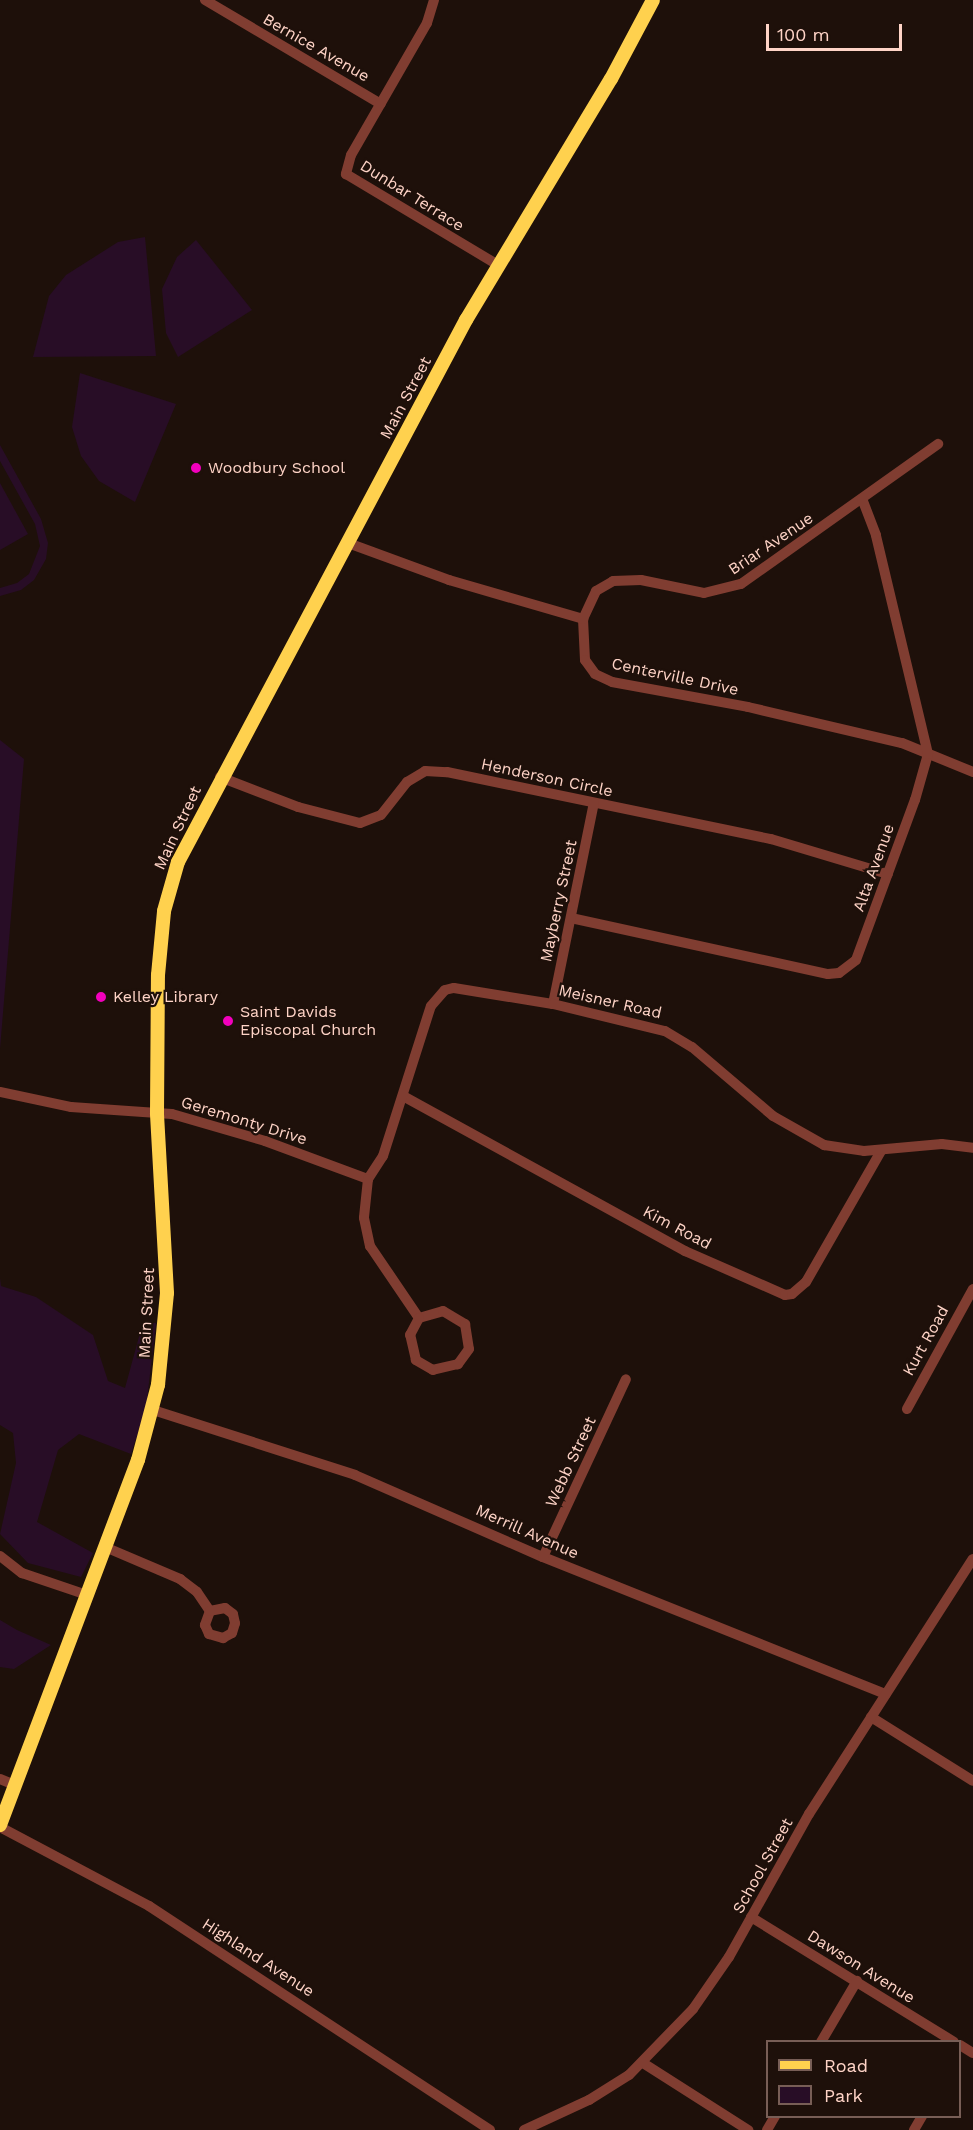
<!DOCTYPE html>
<html>
<head>
<meta charset="utf-8">
<style>
	body { margin:0 }
	#map { position:relative; width:973px; height:2130px; overflow:hidden; background:#1e100a; font-family:"Work Sans",sans-serif }
	div>[style] { position:absolute }
	[style*='--x'] { left:calc(var(--x)*1px); top:calc(var(--y)*1px); width:calc(var(--w)*1px); rotate:calc(var(--a)*1deg) }
	.green>* { inset:0; background:#280d26 }
	.minor>* { height:10px; margin:-5px; padding:0 5px; transform-origin:5px; border-radius:5px; background:#803d31 }
	.major>* { height:14px; margin:-7px; padding:0 7px; transform-origin:7px; border-radius:7px; background:#ffd14e }
	.dots>* { width:16px; height:16px; translate:-50% -50%; box-sizing:border-box; border:3px solid #1e100a; border-radius:50% }
	span { translate:-50% -50%; white-space:nowrap; text-align:center; line-height:1.15; -webkit-text-stroke:4.5px #1e100a; paint-order:stroke }
	.street-label { font-size:16px; color:#ffd4c7 }
	.poi-label { font-size:16px; color:#ffd4c7 }
	.left { translate:0 -50%; text-align:left }
	.legend { position:absolute; left:766px; top:2040px; width:195px; height:78px; box-sizing:border-box; background:#1e100a; border:2px solid #785e56; margin:0; padding:8px 10px; list-style:none; font-size:18px; color:#ffd4c7 }
	.legend li { display:flex; align-items:center; gap:12px; height:30px }
	.legend b { width:30px; border:2px solid #785e56 }
	.scale { position:absolute; left:766px; top:24px; width:136px; height:27px; box-sizing:border-box; border:3px solid #ffd4c7; border-top:0; padding-left:8px; font-size:18px; line-height:21px; white-space:nowrap; color:#ffd4c7; -webkit-text-stroke:4px #1e100a; paint-order:stroke }
</style>
</head>
<body>
<div id="map">
	<div class="green">
		<i style="clip-path:polygon(145px 237px,156px 356px,33px 357px,49px 296px,66px 275px,118px 242px)"></i>
		<i style="clip-path:polygon(196px 240px,252px 310px,178px 357px,166px 333px,162px 289px,177px 257px)"></i>
		<i style="clip-path:polygon(80px 373px,176px 404px,135px 502px,99px 481px,81px 456px,72px 427px)"></i>
		<i style="clip-path:polygon(0 445px,41px 519px,48px 543px,46px 559px,34px 580px,21px 590px,0 596px,0 588px,17px 583px,29px 574px,40px 546px,35px 524px,0 461px)"></i>
		<i style="clip-path:polygon(0 483px,28px 534px,0 550px)"></i>
		<i style="clip-path:polygon(0 740px,24px 759px,0 1049px)"></i>
		<i style="clip-path:polygon(0 1278px,1px 1286px,36px 1297px,93px 1335px,108px 1381px,125px 1388px,143px 1322px,156px 1323px,146px 1408px,131px 1454px,79px 1434px,58px 1450px,37px 1522px,93px 1553px,81px 1577px,28px 1563px,0 1534px,16px 1463px,13px 1433px,0 1425px)"></i>
		<i style="clip-path:polygon(0 1620px,17px 1630px,51px 1645px,14px 1669px,0 1667px)"></i>
	</div>
	<div class="minor">
		<i style="--x:205;--y:0;--w:204;--a:30.6"></i>
		<i style="--x:434;--y:0;--w:24;--a:107"></i>
		<i style="--x:427;--y:23;--w:152;--a:119.9"></i>
		<i style="--x:351;--y:155;--w:20;--a:105"></i>
		<i style="--x:346;--y:174;--w:177;--a:30.9"></i>
		<i style="--x:348;--y:543;--w:108;--a:20.1"></i>
		<i style="--x:449;--y:580;--w:140;--a:16.2"></i>
		<i style="--x:583;--y:619;--w:41;--a:87.2"></i>
		<i style="--x:585;--y:660;--w:17;--a:54"></i>
		<i style="--x:595;--y:674;--w:19;--a:25"></i>
		<i style="--x:612;--y:682;--w:138;--a:10.4"></i>
		<i style="--x:748;--y:707;--w:158;--a:13.2"></i>
		<i style="--x:902;--y:743;--w:77;--a:22.2"></i>
		<i style="--x:583;--y:619;--w:31;--a:-65"></i>
		<i style="--x:596;--y:591;--w:20;--a:-30"></i>
		<i style="--x:613;--y:581;--w:28;--a:-2"></i>
		<i style="--x:641;--y:580;--w:64;--a:11.7"></i>
		<i style="--x:704;--y:593;--w:38;--a:-14"></i>
		<i style="--x:741;--y:584;--w:242;--a:-35.4"></i>
		<i style="--x:220;--y:777;--w:84;--a:21"></i>
		<i style="--x:298;--y:807;--w:64;--a:14.5"></i>
		<i style="--x:360;--y:823;--w:22;--a:-21"></i>
		<i style="--x:381;--y:815;--w:42;--a:-51.8"></i>
		<i style="--x:407;--y:782;--w:21;--a:-31"></i>
		<i style="--x:425;--y:771;--w:22;--a:3"></i>
		<i style="--x:447;--y:772;--w:331;--a:11.7"></i>
		<i style="--x:771;--y:839;--w:122;--a:16.7"></i>
		<i style="--x:571;--y:918;--w:263;--a:12.3"></i>
		<i style="--x:828;--y:974;--w:11;--a:-5"></i>
		<i style="--x:839;--y:973;--w:21;--a:-37"></i>
		<i style="--x:856;--y:960;--w:171;--a:-69.8"></i>
		<i style="--x:915;--y:800;--w:48;--a:-74.2"></i>
		<i style="--x:928;--y:754;--w:225;--a:-103.4"></i>
		<i style="--x:876;--y:535;--w:39;--a:-111"></i>
		<i style="--x:553;--y:1004;--w:205;--a:-78.5"></i>
		<i style="--x:0;--y:1092;--w:73;--a:11.9"></i>
		<i style="--x:71;--y:1107;--w:101;--a:4"></i>
		<i style="--x:172;--y:1114;--w:97;--a:16.2"></i>
		<i style="--x:265;--y:1141;--w:110;--a:20.3"></i>
		<i style="--x:403;--y:1096;--w:322;--a:28.8"></i>
		<i style="--x:685;--y:1251;--w:109;--a:23.7"></i>
		<i style="--x:785;--y:1295;--w:7;--a:-8"></i>
		<i style="--x:792;--y:1294;--w:18;--a:-41"></i>
		<i style="--x:806;--y:1282;--w:151;--a:-60.2"></i>
		<i style="--x:368;--y:1179;--w:27;--a:-57"></i>
		<i style="--x:383;--y:1156;--w:157;--a:-72.3"></i>
		<i style="--x:431;--y:1006;--w:21;--a:-49"></i>
		<i style="--x:445;--y:990;--w:9;--a:-13"></i>
		<i style="--x:454;--y:988;--w:100;--a:9.2"></i>
		<i style="--x:553;--y:1004;--w:115;--a:13.6"></i>
		<i style="--x:665;--y:1031;--w:31;--a:31"></i>
		<i style="--x:692;--y:1047;--w:106;--a:40.4"></i>
		<i style="--x:773;--y:1116;--w:59;--a:29.6"></i>
		<i style="--x:824;--y:1145;--w:40;--a:8.5"></i>
		<i style="--x:864;--y:1151;--w:78;--a:-5.1"></i>
		<i style="--x:942;--y:1144;--w:31;--a:7"></i>
		<i style="--x:368;--y:1179;--w:39;--a:96"></i>
		<i style="--x:364;--y:1218;--w:29;--a:78"></i>
		<i style="--x:370;--y:1246;--w:87;--a:55.8"></i>
		<i style="--x:419;--y:1318;--w:25;--a:-16"></i>
		<i style="--x:443;--y:1311;--w:26;--a:31"></i>
		<i style="--x:465;--y:1324;--w:25;--a:81"></i>
		<i style="--x:469;--y:1349;--w:19;--a:126"></i>
		<i style="--x:458;--y:1364;--w:26;--a:167"></i>
		<i style="--x:433;--y:1370;--w:20;--a:-150"></i>
		<i style="--x:416;--y:1360;--w:26;--a:-103"></i>
		<i style="--x:410;--y:1335;--w:19;--a:-62"></i>
		<i style="--x:907;--y:1409;--w:137;--a:-61.2"></i>
		<i style="--x:153;--y:1410;--w:212;--a:17.8"></i>
		<i style="--x:355;--y:1475;--w:205;--a:23.6"></i>
		<i style="--x:543;--y:1557;--w:369;--a:21.8"></i>
		<i style="--x:105;--y:1547;--w:82;--a:23.1"></i>
		<i style="--x:180;--y:1579;--w:21;--a:37"></i>
		<i style="--x:197;--y:1592;--w:23;--a:56"></i>
		<i style="--x:210;--y:1611;--w:15;--a:110"></i>
		<i style="--x:205;--y:1625;--w:10;--a:66"></i>
		<i style="--x:209;--y:1634;--w:15;--a:16"></i>
		<i style="--x:223;--y:1638;--w:10;--a:-29"></i>
		<i style="--x:232;--y:1633;--w:10;--a:-73"></i>
		<i style="--x:235;--y:1623;--w:9;--a:-103"></i>
		<i style="--x:233;--y:1614;--w:10;--a:-143"></i>
		<i style="--x:225;--y:1608;--w:15;--a:169"></i>
		<i style="--x:0;--y:1556;--w:28;--a:38"></i>
		<i style="--x:22;--y:1573;--w:69;--a:18.7"></i>
		<i style="--x:543;--y:1557;--w:196;--a:-65"></i>
		<i style="--x:871;--y:1717;--w:120;--a:32.1"></i>
		<i style="--x:0;--y:1779;--w:16;--a:22"></i>
		<i style="--x:0;--y:1827;--w:169;--a:27.9"></i>
		<i style="--x:149;--y:1906;--w:408;--a:33.3"></i>
		<i style="--x:751;--y:1917;--w:238;--a:31.6"></i>
		<i style="--x:821;--y:2042;--w:71;--a:-59.5"></i>
		<i style="--x:960;--y:2045;--w:15;--a:32"></i>
		<i style="--x:643;--y:2063;--w:125;--a:32.5"></i>
		<i style="--x:524;--y:2130;--w:72;--a:-24.8"></i>
		<i style="--x:589;--y:2100;--w:47;--a:-32"></i>
		<i style="--x:629;--y:2075;--w:92;--a:-45.9"></i>
		<i style="--x:693;--y:2009;--w:63;--a:-55.3"></i>
		<i style="--x:729;--y:1957;--w:164;--a:-60.8"></i>
		<i style="--x:809;--y:1814;--w:303;--a:-57.3"></i>
		<i style="--x:767;--y:2130;--w:16;--a:-60"></i>
		<i style="--x:914;--y:2130;--w:16;--a:-60"></i>
	</div>
	<div class="major">
		<i style="--x:0;--y:1825;--w:390;--a:-69.3"></i>
		<i style="--x:138;--y:1460;--w:78;--a:-75.1"></i>
		<i style="--x:158;--y:1385;--w:92;--a:-84.4"></i>
		<i style="--x:167;--y:1293;--w:180;--a:-93.2"></i>
		<i style="--x:157;--y:1113;--w:138;--a:-89.6"></i>
		<i style="--x:158;--y:975;--w:64;--a:-84.6"></i>
		<i style="--x:164;--y:911;--w:51;--a:-74.1"></i>
		<i style="--x:178;--y:862;--w:614;--a:-62.02"></i>
		<i style="--x:466;--y:320;--w:281;--a:-59"></i>
		<i style="--x:611;--y:79;--w:89;--a:-62"></i>
	</div>
	<div class="dots">
		<i style="left:196px;top:468px;background:#f200bd"></i>
		<i style="left:101px;top:997px;background:#f200bd"></i>
		<i style="left:228px;top:1021px;background:#f200bd"></i>
	</div>
	<div class="street-label">
		<span style="left:316px;top:48px;rotate:30deg">Bernice Avenue</span>
		<span style="left:412px;top:196px;rotate:32deg">Dunbar Terrace</span>
		<span style="left:406px;top:398px;rotate:-62deg">Main Street</span>
		<span style="left:771px;top:544px;rotate:-34deg">Briar Avenue</span>
		<span style="left:675px;top:677px;rotate:12deg">Centerville Drive</span>
		<span style="left:547px;top:778px;rotate:12deg">Henderson Circle</span>
		<span style="left:178px;top:828px;rotate:-65deg">Main Street</span>
		<span style="left:874px;top:868px;rotate:-70deg">Alta Avenue</span>
		<span style="left:559px;top:901px;rotate:-78deg">Mayberry Street</span>
		<span style="left:610px;top:1002px;rotate:13deg">Meisner Road</span>
		<span style="left:244px;top:1121px;rotate:17deg">Geremonty Drive</span>
		<span style="left:677px;top:1228px;rotate:28deg">Kim Road</span>
		<span style="left:147px;top:1313px;rotate:-87deg">Main Street</span>
		<span style="left:926px;top:1341px;rotate:-61deg">Kurt Road</span>
		<span style="left:571px;top:1462px;rotate:-65deg">Webb Street</span>
		<span style="left:527px;top:1532px;rotate:24deg">Merrill Avenue</span>
		<span style="left:763px;top:1866px;rotate:-61deg">School Street</span>
		<span style="left:258px;top:1958px;rotate:33deg">Highland Avenue</span>
		<span style="left:861px;top:1967px;rotate:32deg">Dawson Avenue</span>
	</div>
	<div class="poi-label">
		<span class="left" style="left:208px;top:468px">Woodbury School</span>
		<span class="left" style="left:113px;top:997px">Kelley Library</span>
		<span class="left" style="left:240px;top:1021px">Saint Davids<br>Episcopal Church</span>
	</div>
	<ul class="legend">
	<li><b style="height:8px;background:#ffd14e"></b>Road</li>
	<li><b style="height:16px;background:#280d26"></b>Park</li>
	</ul>
	<div class="scale">100 m</div>
</div>
</body>
</html>
